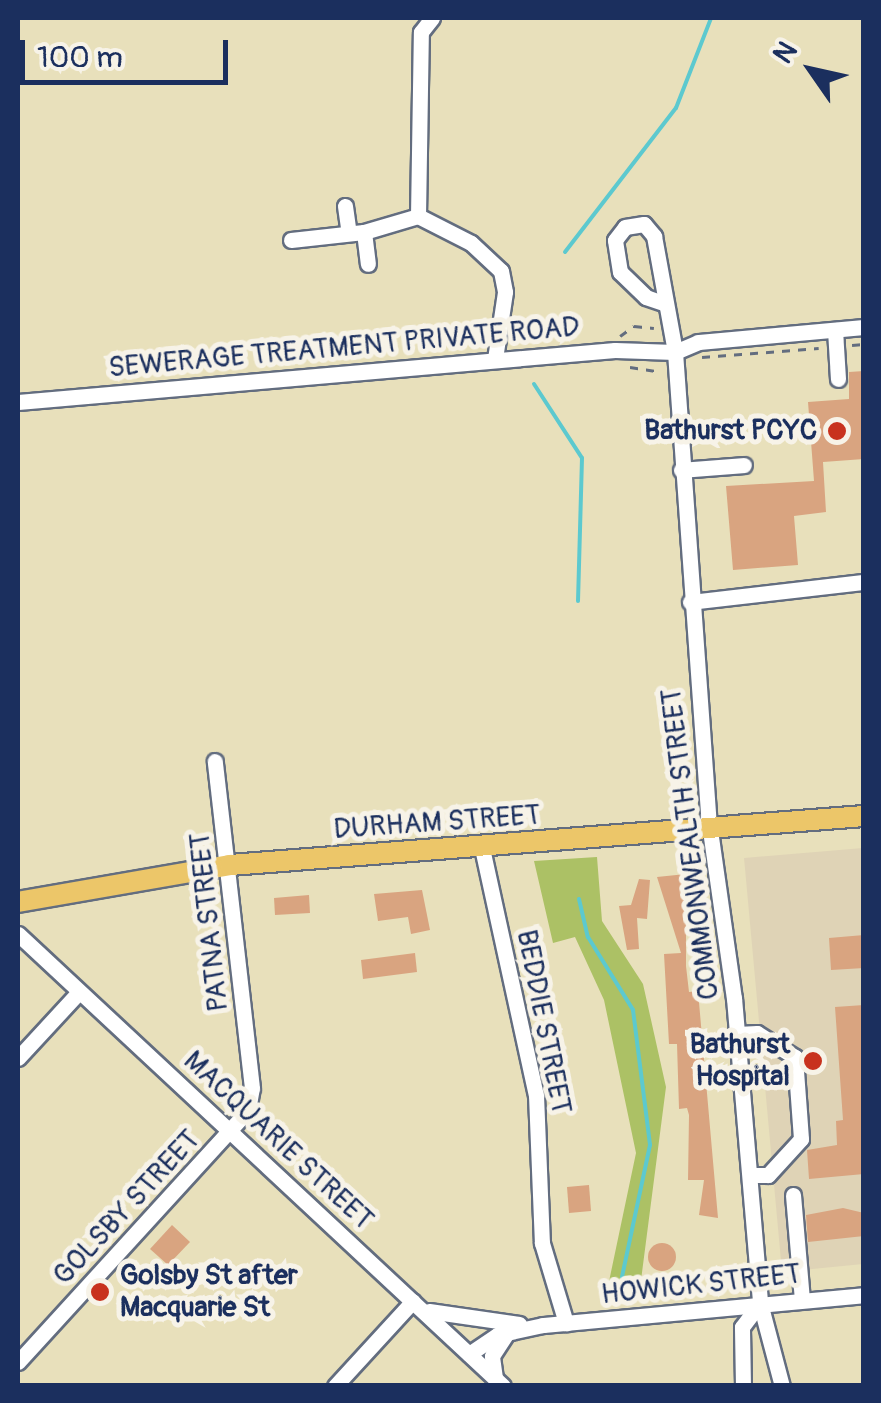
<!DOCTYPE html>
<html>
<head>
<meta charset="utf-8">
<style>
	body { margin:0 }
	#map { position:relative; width:881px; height:1403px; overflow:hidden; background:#e8e0bb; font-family:Pangolin,sans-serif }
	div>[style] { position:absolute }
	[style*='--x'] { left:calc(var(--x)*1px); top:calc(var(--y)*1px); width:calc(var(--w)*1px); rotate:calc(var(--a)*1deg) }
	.built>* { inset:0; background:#dfd3b6 }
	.green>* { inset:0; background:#acc165 }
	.stream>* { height:4px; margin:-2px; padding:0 2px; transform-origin:2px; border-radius:2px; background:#5cc9cf }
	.building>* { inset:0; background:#d9a480 }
	.round { border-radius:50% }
	.path>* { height:2.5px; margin-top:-1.25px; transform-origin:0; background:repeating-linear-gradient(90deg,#636d7f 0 8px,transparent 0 16px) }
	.roads { filter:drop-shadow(2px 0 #636d7f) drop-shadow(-2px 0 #636d7f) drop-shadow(0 2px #636d7f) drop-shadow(0 -2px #636d7f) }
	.minor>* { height:15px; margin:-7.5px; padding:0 7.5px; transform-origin:7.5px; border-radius:7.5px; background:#fff }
	.major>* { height:20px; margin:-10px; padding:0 10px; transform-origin:10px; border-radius:10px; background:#ecc669 }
	.dots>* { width:28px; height:28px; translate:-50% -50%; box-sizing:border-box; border:5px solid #f7f3e8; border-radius:50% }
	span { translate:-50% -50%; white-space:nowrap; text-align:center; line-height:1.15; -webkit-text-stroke:10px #f7f3e8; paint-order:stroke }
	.street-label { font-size:28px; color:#1b2f5e }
	.poi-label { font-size:28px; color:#1b2f5e; font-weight:700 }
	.right { translate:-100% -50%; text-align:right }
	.left { translate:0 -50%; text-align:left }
	.frame { position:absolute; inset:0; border:20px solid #1b2f5e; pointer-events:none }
	.north { position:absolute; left:761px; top:20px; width:100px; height:100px; -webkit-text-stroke:8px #f7f3e8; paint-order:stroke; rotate:304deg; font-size:28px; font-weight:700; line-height:40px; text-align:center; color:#1b2f5e }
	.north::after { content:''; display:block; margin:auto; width:35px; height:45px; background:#1b2f5e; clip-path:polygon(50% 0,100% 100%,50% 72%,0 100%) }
	.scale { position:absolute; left:20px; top:40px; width:208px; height:45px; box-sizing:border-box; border:5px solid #1b2f5e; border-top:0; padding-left:12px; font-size:30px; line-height:35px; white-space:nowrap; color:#1b2f5e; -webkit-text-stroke:8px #f7f3e8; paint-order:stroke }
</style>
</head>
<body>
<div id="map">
	<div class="built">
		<i style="clip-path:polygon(863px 848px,863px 1264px,782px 1272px,744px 858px)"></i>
	</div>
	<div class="green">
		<i style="clip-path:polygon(597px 857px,602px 921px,643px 984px,666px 1087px,640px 1288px,607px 1291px,636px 1153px,604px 1000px,575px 937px,553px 943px,534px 861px)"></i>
	</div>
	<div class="stream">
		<i style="--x:565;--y:252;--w:182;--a:-52.4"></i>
		<i style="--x:676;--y:108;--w:97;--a:-68.7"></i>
		<i style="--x:534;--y:384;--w:88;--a:57"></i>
		<i style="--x:582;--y:458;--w:143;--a:91.6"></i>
		<i style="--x:579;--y:899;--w:39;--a:77"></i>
		<i style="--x:588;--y:937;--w:86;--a:58.3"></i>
		<i style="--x:633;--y:1010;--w:136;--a:82.8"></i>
		<i style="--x:650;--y:1145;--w:135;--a:102"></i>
	</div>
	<div class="building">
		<i style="clip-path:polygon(864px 371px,864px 459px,823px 462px,826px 512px,794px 516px,798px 565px,733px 570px,726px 486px,814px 481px,808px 402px,849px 399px,849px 372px)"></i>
		<i style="clip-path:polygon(686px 874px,686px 966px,689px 992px,698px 991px,718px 1218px,699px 1215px,704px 1180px,688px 1180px,689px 1115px,687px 1108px,679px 1109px,677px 1044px,669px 1044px,664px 954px,681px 953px,657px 877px)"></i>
		<i style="clip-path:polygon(639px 879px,650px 880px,647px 919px,637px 918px,639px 949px,627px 950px,619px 906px,631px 905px)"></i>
		<i style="clip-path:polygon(422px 890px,430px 930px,411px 934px,408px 917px,378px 921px,374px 894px)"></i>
		<i style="clip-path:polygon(309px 895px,310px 913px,275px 915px,274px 898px)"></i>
		<i style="clip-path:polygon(864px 935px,864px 968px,831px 970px,829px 938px)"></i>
		<i style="clip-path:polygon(415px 953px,417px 972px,363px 979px,361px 960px)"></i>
		<i style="clip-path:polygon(864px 1005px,864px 1174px,809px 1179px,807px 1150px,837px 1145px,836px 1121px,843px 1120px,835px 1007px)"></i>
		<i style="clip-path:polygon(589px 1185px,591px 1211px,569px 1213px,567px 1187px)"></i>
		<i style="clip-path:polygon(843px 1208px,864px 1213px,864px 1236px,808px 1242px,806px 1215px)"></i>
		<i style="clip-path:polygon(172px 1225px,190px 1242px,168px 1265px,150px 1249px)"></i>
		<i class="round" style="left:648px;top:1243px;width:28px;height:28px"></i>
	</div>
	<div class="path">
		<i style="--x:620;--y:336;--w:17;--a:-36"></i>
		<i style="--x:634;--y:326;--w:20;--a:6"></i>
		<i style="--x:852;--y:345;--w:12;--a:-5"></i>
		<i style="--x:702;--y:357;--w:117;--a:-4.4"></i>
		<i style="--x:630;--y:367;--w:31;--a:9"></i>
	</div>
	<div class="roads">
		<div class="minor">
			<i style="--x:345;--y:206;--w:27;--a:82"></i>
			<i style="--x:418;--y:216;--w:184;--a:-89.1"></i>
			<i style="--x:421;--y:32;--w:18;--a:-52"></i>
			<i style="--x:364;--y:232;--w:32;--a:83"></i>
			<i style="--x:291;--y:240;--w:73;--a:-6.3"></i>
			<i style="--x:364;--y:232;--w:56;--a:-16.5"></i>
			<i style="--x:418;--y:216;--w:59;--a:27"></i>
			<i style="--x:471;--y:243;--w:41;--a:43"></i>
			<i style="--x:501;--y:271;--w:21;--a:79"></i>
			<i style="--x:505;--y:292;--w:68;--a:98.5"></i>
			<i style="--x:663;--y:303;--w:18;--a:-161"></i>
			<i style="--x:646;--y:297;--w:36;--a:-136"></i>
			<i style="--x:620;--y:272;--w:32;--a:-99"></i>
			<i style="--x:615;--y:240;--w:16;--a:-52"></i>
			<i style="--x:625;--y:227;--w:19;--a:-9"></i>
			<i style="--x:644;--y:224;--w:16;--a:50"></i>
			<i style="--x:654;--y:236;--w:118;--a:79.7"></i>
			<i style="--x:835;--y:330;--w:49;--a:86.5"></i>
			<i style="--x:675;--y:352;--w:465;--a:85.9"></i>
			<i style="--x:708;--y:816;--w:184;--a:81.9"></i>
			<i style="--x:734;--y:998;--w:306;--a:85.1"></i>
			<i style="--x:760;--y:1303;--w:86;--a:75.2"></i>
			<i style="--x:675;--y:352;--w:25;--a:-23"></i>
			<i style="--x:698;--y:342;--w:167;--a:-5.2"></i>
			<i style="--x:18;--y:402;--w:599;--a:-4.98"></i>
			<i style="--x:615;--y:350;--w:60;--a:1.9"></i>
			<i style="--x:681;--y:470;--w:63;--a:-4.5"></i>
			<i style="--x:690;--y:602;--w:175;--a:-6.6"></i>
			<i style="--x:482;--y:848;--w:253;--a:77.7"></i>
			<i style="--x:536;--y:1095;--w:148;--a:87.7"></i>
			<i style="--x:542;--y:1243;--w:84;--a:73.3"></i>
			<i style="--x:18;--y:934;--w:663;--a:42.98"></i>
			<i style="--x:737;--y:1034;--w:20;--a:-3"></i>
			<i style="--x:757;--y:1033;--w:45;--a:32.3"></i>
			<i style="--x:795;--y:1057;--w:82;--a:85.8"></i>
			<i style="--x:801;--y:1139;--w:49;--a:132.5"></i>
			<i style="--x:768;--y:1175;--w:18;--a:180"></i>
			<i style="--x:18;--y:1058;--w:90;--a:-47.3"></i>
			<i style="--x:793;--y:1195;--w:105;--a:85.1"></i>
			<i style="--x:429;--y:1311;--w:91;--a:8.2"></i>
			<i style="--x:469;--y:1354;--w:34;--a:-34"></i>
			<i style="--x:497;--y:1335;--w:47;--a:-12.3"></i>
			<i style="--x:543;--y:1325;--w:322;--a:-5.3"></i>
			<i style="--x:18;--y:1362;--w:341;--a:-47.6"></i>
			<i style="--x:248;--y:1110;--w:22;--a:-80"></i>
			<i style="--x:252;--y:1088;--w:329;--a:-96.5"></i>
			<i style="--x:495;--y:1378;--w:22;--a:-98"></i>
			<i style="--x:492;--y:1356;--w:27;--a:-57"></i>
			<i style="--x:335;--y:1386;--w:115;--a:-47.5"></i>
			<i style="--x:743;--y:1386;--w:59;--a:-91"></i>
			<i style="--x:742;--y:1327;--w:30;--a:-53"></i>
		</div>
		<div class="major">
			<i style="--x:18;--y:902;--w:215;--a:-9.9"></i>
			<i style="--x:230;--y:865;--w:636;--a:-4.42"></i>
		</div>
	</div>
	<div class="dots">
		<i style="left:837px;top:431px;background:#c8321e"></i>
		<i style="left:813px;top:1061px;background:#c8321e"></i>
		<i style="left:100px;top:1292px;background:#c8321e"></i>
	</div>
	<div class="street-label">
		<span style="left:344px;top:348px;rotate:-5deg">SEWERAGE TREATMENT PRIVATE ROAD</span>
		<span style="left:437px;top:823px;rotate:-4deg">DURHAM STREET</span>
		<span style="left:691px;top:844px;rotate:-97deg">COMMONWEALTH STREET</span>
		<span style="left:210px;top:922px;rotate:-96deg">PATNA STREET</span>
		<span style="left:543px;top:1022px;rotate:79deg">BEDDIE STREET</span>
		<span style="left:278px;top:1141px;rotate:43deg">MACQUARIE STREET</span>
		<span style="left:127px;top:1208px;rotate:-47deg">GOLSBY STREET</span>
		<span style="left:701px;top:1285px;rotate:-6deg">HOWICK STREET</span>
	</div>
	<div class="poi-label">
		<span class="right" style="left:817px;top:431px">Bathurst PCYC</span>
		<span class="right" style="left:790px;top:1061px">Bathurst<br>Hospital</span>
		<span class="left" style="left:120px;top:1292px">Golsby St after<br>Macquarie St</span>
	</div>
	<div class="frame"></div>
	<div class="north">N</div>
	<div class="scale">100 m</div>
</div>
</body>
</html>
